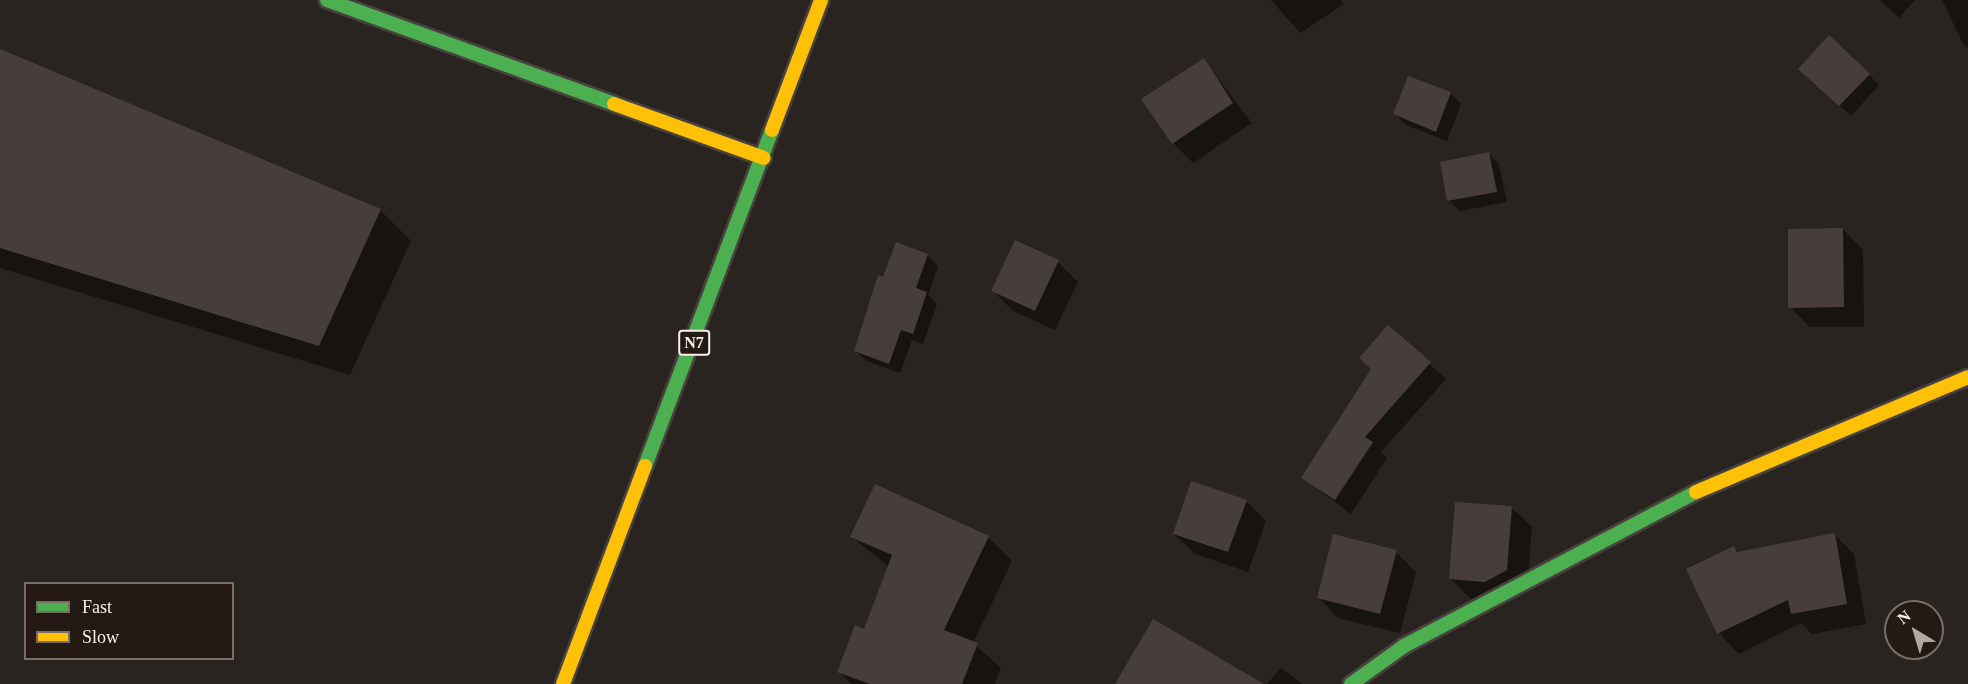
<!DOCTYPE html>
<html>
<head>
<meta charset="utf-8">
<style>
	body { margin:0 }
	#map { position:relative; width:1968px; height:684px; overflow:hidden; background:#2a2420; font-family:"Times New Roman",serif }
	div>[style] { position:absolute }
	[style*='--x'] { left:calc(var(--x)*1px); top:calc(var(--y)*1px); width:calc(var(--w)*1px); rotate:calc(var(--a)*1deg) }
	.shadow>* { inset:0; background:#0007 }
	.building>* { inset:0; background:#473e3c }
	.roads { filter:drop-shadow(2px 0 #48423f) drop-shadow(-2px 0 #48423f) drop-shadow(0 2px #48423f) drop-shadow(0 -2px #48423f) }
	.fast>* { height:14px; margin:-7px; padding:0 7px; transform-origin:7px; border-radius:7px; background:#4caf50 }
	.slow>* { height:14px; margin:-7px; padding:0 7px; transform-origin:7px; border-radius:7px; background:#ffc107 }
	span { translate:-50% -50%; white-space:nowrap; text-align:center; line-height:1.15; -webkit-text-stroke:4.5px #241913; paint-order:stroke }
	.shield-label span { padding:2px 4px; background:#241913; border:2px solid; border-radius:4px; -webkit-text-stroke-width:0 }
	.shield-label { font-size:16px; color:#f7efea; font-weight:700 }
	.legend { position:absolute; left:24px; top:582px; width:210px; height:78px; box-sizing:border-box; background:#241913; border:2px solid #786f69; margin:0; padding:8px 10px; list-style:none; font-size:18px; color:#f7efea }
	.legend li { display:flex; align-items:center; gap:12px; height:30px }
	.legend b { width:30px; border:2px solid #786f69 }
	.north { position:absolute; left:1884px; top:600px; width:60px; height:60px; box-sizing:border-box; background:#241913; border:2px solid #786f69; border-radius:50%; rotate:322deg; font-size:16px; font-weight:700; line-height:24px; text-align:center; color:#f7efea }
	.north::after { content:''; display:block; margin:auto; width:21px; height:27px; background:#afa8a3; clip-path:polygon(50% 0,100% 100%,50% 72%,0 100%) }
</style>
</head>
<body>
<div id="map">
	<div class="shadow">
		<i style="clip-path:polygon(1271px 0,1341px 0,1344px 4px,1300px 33px)"></i>
		<i style="clip-path:polygon(1880px 0,1915px 0,1899px 18px)"></i>
		<i style="clip-path:polygon(1942px 0,1968px 0,1968px 49px,1963px 44px)"></i>
		<i style="clip-path:polygon(0 50px,380px 210px,411px 241px,350px 375px,0 268px)"></i>
		<i style="clip-path:polygon(1204px 60px,1252px 123px,1193px 163px,1173px 143px)"></i>
		<i style="clip-path:polygon(1869px 75px,1879px 85px,1851px 116px,1811px 79px)"></i>
		<i style="clip-path:polygon(1409px 78px,1451px 94px,1461px 104px,1447px 141px,1406px 125px,1395px 114px)"></i>
		<i style="clip-path:polygon(1489px 154px,1499px 164px,1507px 202px,1459px 211px,1449px 200px)"></i>
		<i style="clip-path:polygon(1843px 229px,1863px 250px,1864px 327px,1810px 327px,1790px 307px)"></i>
		<i style="clip-path:polygon(927px 255px,938px 266px,928px 295px,937px 304px,923px 344px,912px 340px,900px 373px,867px 361px,856px 351px)"></i>
		<i style="clip-path:polygon(1058px 262px,1078px 282px,1055px 330px,1013px 311px,993px 291px)"></i>
		<i style="clip-path:polygon(1389px 327px,1446px 379px,1381px 452px,1387px 458px,1351px 514px,1303px 478px,1372px 370px)"></i>
		<i style="clip-path:polygon(1246px 501px,1266px 521px,1248px 572px,1195px 554px,1174px 534px)"></i>
		<i style="clip-path:polygon(1511px 507px,1532px 527px,1527px 591px,1471px 599px,1451px 579px)"></i>
		<i style="clip-path:polygon(1834px 534px,1854px 554px,1866px 624px,1812px 634px,1801px 623px,1739px 654px,1719px 633px,1688px 570px,1734px 548px,1739px 553px)"></i>
		<i style="clip-path:polygon(852px 537px,988px 537px,1012px 561px,973px 643px,1001px 668px,995px 684px,851px 684px,839px 671px,865px 630px,889px 567px)"></i>
		<i style="clip-path:polygon(1396px 552px,1416px 572px,1400px 633px,1338px 618px,1318px 597px)"></i>
		<i style="clip-path:polygon(1281px 668px,1302px 684px,1267px 684px)"></i>
	</div>
	<div class="building">
		<i style="clip-path:polygon(1829px 35px,1870px 74px,1839px 106px,1798px 69px)"></i>
		<i style="clip-path:polygon(0 49px,381px 209px,319px 346px,0 248px)"></i>
		<i style="clip-path:polygon(1204px 58px,1233px 103px,1172px 144px,1141px 99px)"></i>
		<i style="clip-path:polygon(1408px 76px,1451px 92px,1436px 132px,1393px 114px)"></i>
		<i style="clip-path:polygon(1489px 152px,1497px 192px,1447px 201px,1440px 162px)"></i>
		<i style="clip-path:polygon(1843px 228px,1844px 307px,1788px 308px,1788px 229px)"></i>
		<i style="clip-path:polygon(1015px 240px,1059px 260px,1035px 311px,991px 291px)"></i>
		<i style="clip-path:polygon(896px 242px,928px 254px,916px 288px,927px 292px,913px 334px,901px 330px,889px 364px,854px 351px,878px 275px,883px 277px)"></i>
		<i style="clip-path:polygon(1388px 325px,1431px 362px,1365px 437px,1373px 442px,1335px 500px,1301px 478px,1371px 369px,1359px 358px)"></i>
		<i style="clip-path:polygon(1191px 481px,1247px 500px,1228px 552px,1173px 534px)"></i>
		<i style="clip-path:polygon(875px 484px,989px 536px,944px 630px,978px 643px,962px 684px,870px 684px,837px 672px,855px 625px,864px 629px,892px 555px,850px 537px)"></i>
		<i style="clip-path:polygon(1455px 502px,1512px 506px,1507px 570px,1485px 582px,1449px 579px)"></i>
		<i style="clip-path:polygon(1835px 533px,1847px 604px,1791px 614px,1788px 600px,1717px 634px,1686px 569px,1734px 546px,1737px 552px)"></i>
		<i style="clip-path:polygon(1333px 534px,1397px 550px,1380px 614px,1317px 598px)"></i>
		<i style="clip-path:polygon(1153px 619px,1264px 684px,1115px 684px)"></i>
	</div>
	<div class="roads">
		<div class="fast">
			<i style="--x:327;--y:0;--w:305;--a:19.9"></i>
			<i style="--x:645;--y:466;--w:359;--a:-69.3"></i>
			<i style="--x:1351;--y:684;--w:65;--a:-35.6"></i>
			<i style="--x:1404;--y:646;--w:330;--a:-27.8"></i>
		</div>
		<div class="slow">
			<i style="--x:614;--y:104;--w:159;--a:19.8"></i>
			<i style="--x:772;--y:130;--w:139;--a:-69.3"></i>
			<i style="--x:1696;--y:492;--w:295;--a:-22.9"></i>
			<i style="--x:563;--y:684;--w:233;--a:-69.4"></i>
		</div>
	</div>
	<div class="shield-label">
		<span style="left:694px;top:343px">N7</span>
	</div>
	<ul class="legend">
	<li><b style="height:8px;background:#4caf50"></b>Fast</li>
	<li><b style="height:8px;background:#ffc107"></b>Slow</li>
	</ul>
	<div class="north">N</div>
</div>
</body>
</html>
